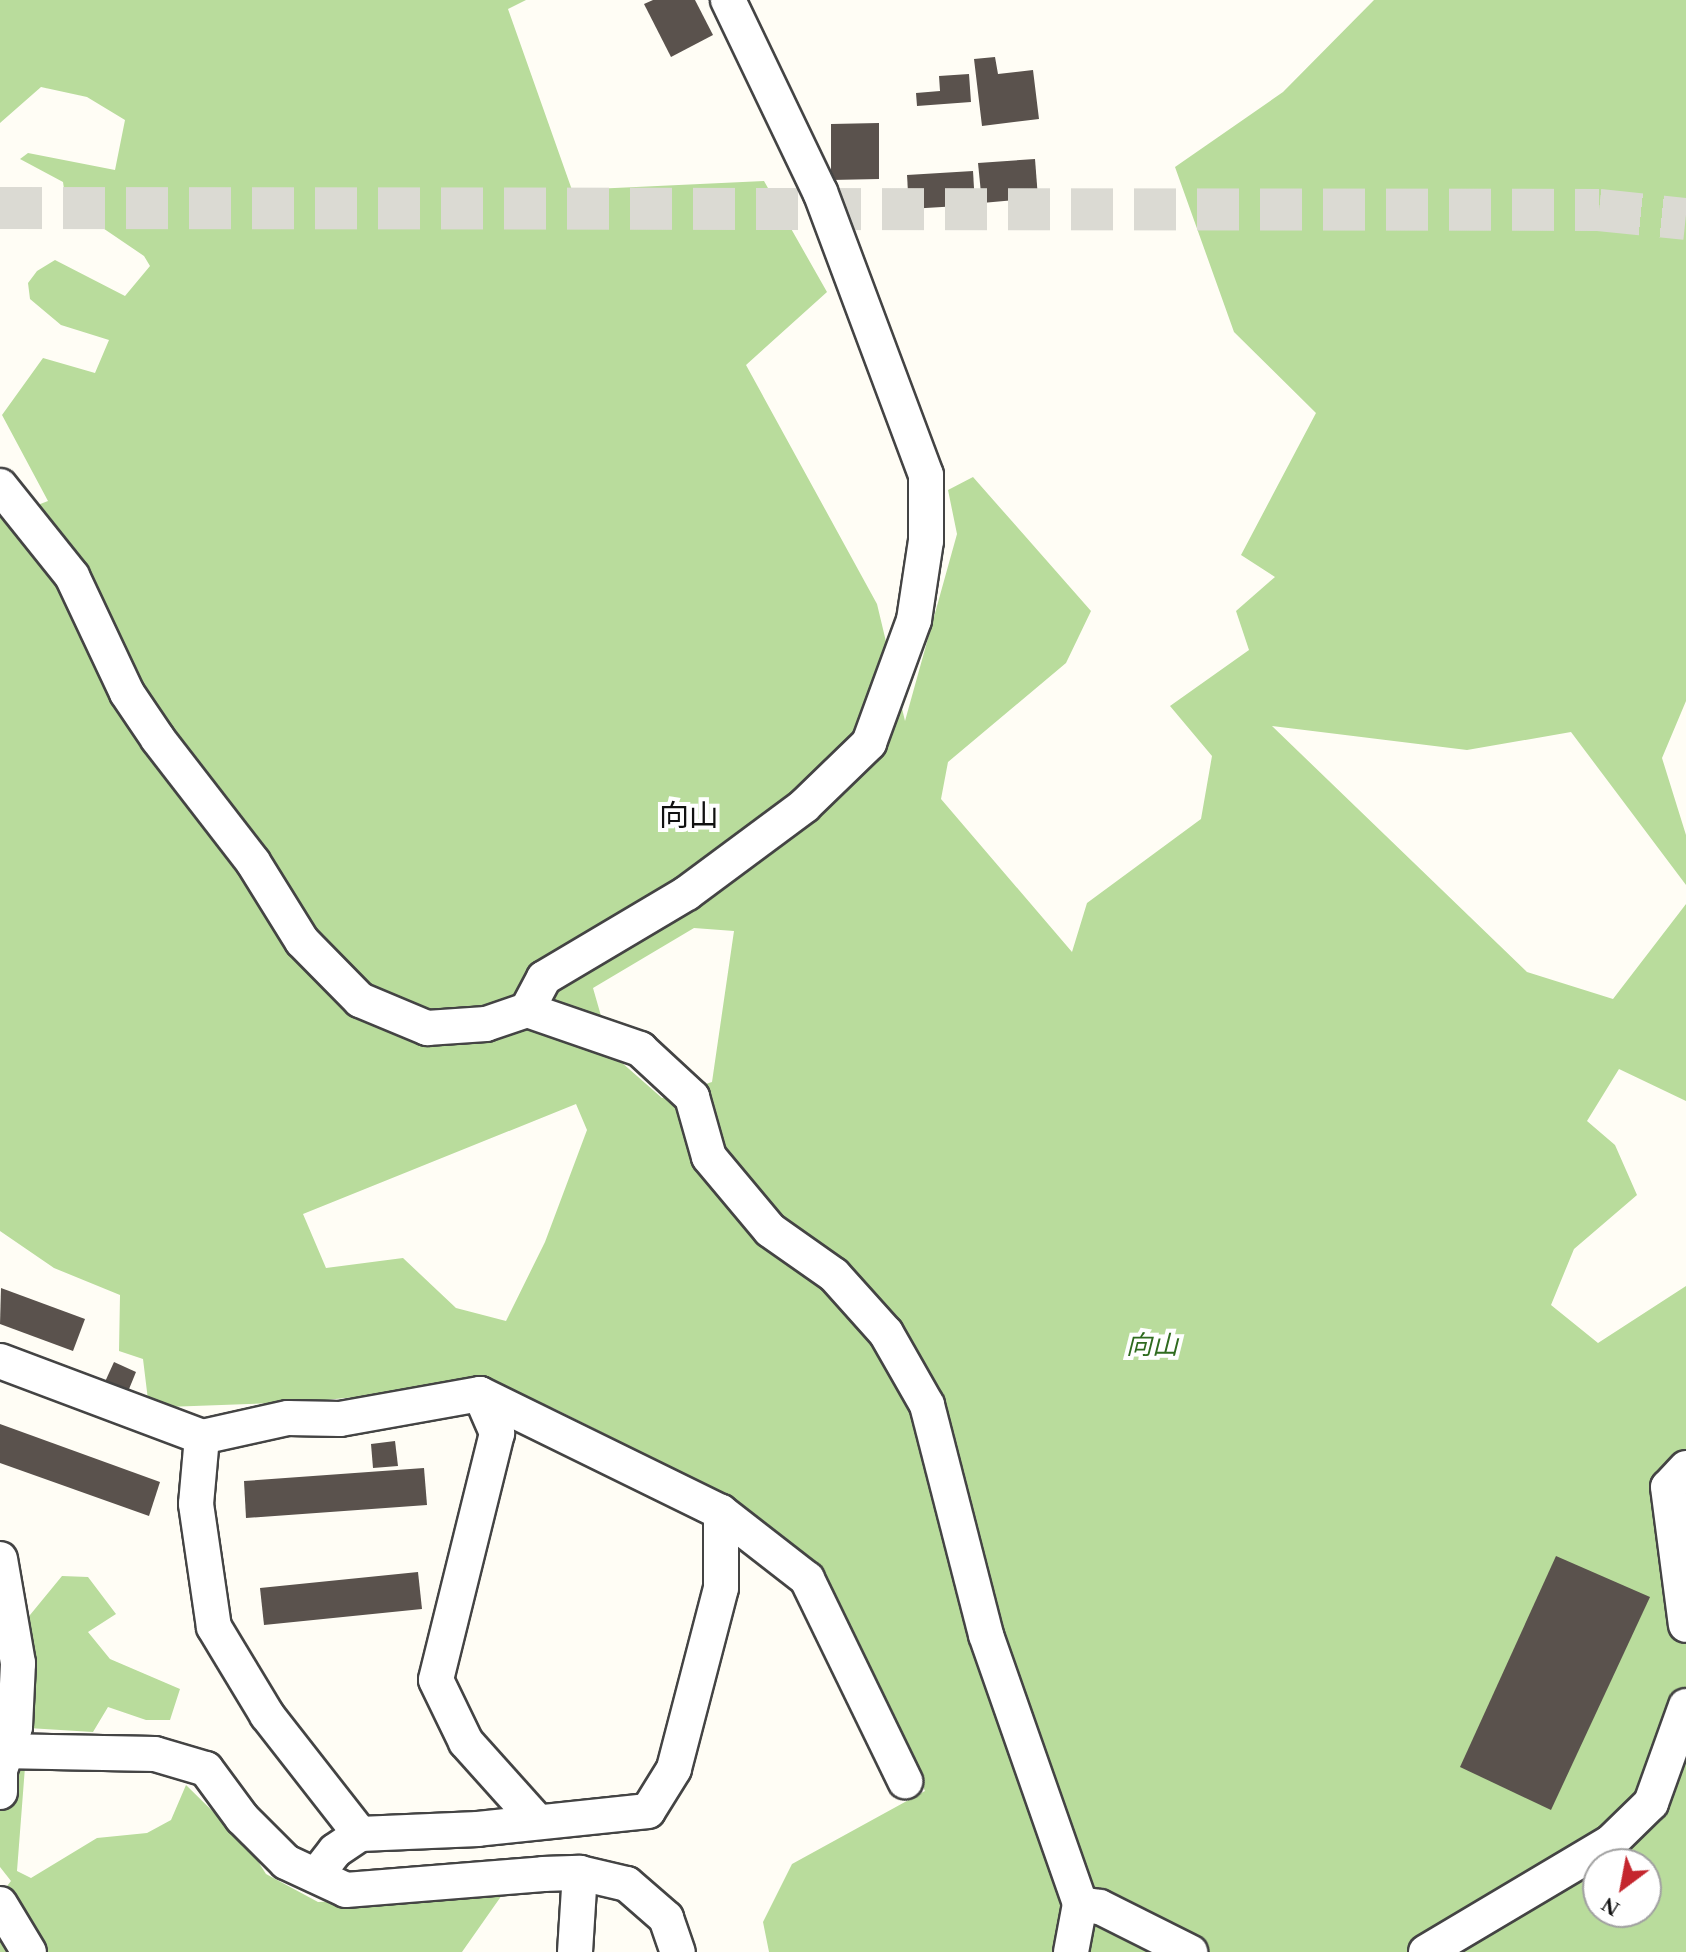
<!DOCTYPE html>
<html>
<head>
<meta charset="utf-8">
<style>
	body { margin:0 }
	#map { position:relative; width:1686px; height:1952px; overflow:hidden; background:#fffdf5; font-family:"Times New Roman","Noto Sans JP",serif }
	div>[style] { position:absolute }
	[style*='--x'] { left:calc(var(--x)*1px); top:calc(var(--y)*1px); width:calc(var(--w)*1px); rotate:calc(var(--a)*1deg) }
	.forest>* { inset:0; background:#b9dc9c }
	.building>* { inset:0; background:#5a524d }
	.tertiary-tunnel>* { height:42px; margin-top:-21px; transform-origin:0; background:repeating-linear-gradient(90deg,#dbdad3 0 42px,transparent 0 63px) }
	.roads { filter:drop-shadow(2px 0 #444) drop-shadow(-2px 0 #444) drop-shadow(0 2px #444) drop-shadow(0 -2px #444) }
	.minor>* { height:34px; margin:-17px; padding:0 17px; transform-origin:17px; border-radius:17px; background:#fff }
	span { translate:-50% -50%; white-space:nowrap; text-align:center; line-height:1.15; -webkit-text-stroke:8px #fff; paint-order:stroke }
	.park-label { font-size:26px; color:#2f6b1f; font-style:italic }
	.quarter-label { font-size:30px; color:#111 }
	.north { position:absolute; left:1582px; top:1848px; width:80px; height:80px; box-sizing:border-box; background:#fff; border:2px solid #a0a0a0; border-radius:50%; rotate:212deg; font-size:22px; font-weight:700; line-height:32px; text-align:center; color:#111 }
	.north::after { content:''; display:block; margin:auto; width:28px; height:36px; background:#c4262e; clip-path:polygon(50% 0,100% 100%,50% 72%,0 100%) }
</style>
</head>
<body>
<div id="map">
	<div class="forest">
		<i style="clip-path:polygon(evenodd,0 0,526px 0,508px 9px,572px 190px,764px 181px,827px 292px,746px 365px,877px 604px,905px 721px,957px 534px,948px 490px,973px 477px,1091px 611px,1066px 663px,948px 762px,941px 799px,1072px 952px,1087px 903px,1201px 819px,1212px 756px,1170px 706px,1249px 650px,1236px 611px,1275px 577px,1241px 555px,1316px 413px,1234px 332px,1175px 167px,1283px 92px,1374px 0,1686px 0,1686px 701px,1662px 758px,1686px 835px,1686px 885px,1571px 732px,1467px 750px,1272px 726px,1527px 972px,1613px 999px,1686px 904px,1686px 1101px,1619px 1069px,1587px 1121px,1615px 1145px,1637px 1195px,1574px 1249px,1551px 1305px,1598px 1343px,1686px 1286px,1686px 1952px,769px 1952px,763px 1922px,792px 1864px,925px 1791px,815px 1565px,716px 1489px,553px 1408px,481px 1385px,304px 1402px,166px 1407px,148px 1400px,143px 1359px,119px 1351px,120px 1295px,54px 1268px,0 1231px,0 514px,4px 518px,48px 501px,2px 415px,43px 358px,95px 373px,109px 340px,61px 325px,30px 299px,28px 283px,37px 271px,55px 260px,125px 296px,150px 266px,144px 256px,66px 203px,63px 182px,20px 159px,28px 153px,115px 170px,125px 120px,87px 97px,41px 87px,0 123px,0 0,694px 928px,734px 931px,712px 1082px,662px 1098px,612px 1054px,593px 988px,694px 928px,0 0,576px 1104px,587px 1130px,545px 1242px,506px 1321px,456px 1308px,403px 1258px,326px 1268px,303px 1214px,576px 1104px,0 0,1598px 1864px,1646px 1864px,1646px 1912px,1598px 1912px,1598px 1864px)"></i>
		<i style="clip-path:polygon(62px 1576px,88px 1577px,116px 1614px,88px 1632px,110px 1659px,180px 1689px,170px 1720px,146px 1720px,108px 1707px,93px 1732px,28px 1728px,17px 1871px,31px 1878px,97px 1838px,147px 1833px,171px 1820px,186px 1785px,249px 1847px,266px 1874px,318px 1902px,502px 1895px,462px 1952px,0 1952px,0 1895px,11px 1881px,0 1867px,0 1680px,30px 1615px)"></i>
	</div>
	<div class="building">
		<i style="clip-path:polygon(653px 0,695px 0,713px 35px,671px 57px,644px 4px)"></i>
		<i style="clip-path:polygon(995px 57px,998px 74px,1033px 70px,1039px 119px,982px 126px,974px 59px)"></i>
		<i style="clip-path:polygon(969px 74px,971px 102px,917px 106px,916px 93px,940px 91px,939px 76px)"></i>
		<i style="clip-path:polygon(879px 123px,879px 179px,831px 180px,831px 124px)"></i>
		<i style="clip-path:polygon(1035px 159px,1038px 198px,982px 203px,978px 163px)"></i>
		<i style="clip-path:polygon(973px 171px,975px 205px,909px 209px,907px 175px)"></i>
		<i style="clip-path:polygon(1px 1288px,85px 1319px,73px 1351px,0 1324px)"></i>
		<i style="clip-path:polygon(114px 1362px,136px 1372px,127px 1394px,104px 1384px)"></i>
		<i style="clip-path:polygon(0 1424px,160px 1482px,149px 1516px,0 1463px)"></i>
		<i style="clip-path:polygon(395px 1441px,398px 1466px,373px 1468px,371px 1444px)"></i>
		<i style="clip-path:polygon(424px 1468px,427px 1505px,246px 1518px,244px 1481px)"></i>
		<i style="clip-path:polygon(1556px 1556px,1650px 1597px,1551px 1810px,1460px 1767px)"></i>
		<i style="clip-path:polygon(418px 1572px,422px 1609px,264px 1625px,260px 1588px)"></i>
	</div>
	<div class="tertiary-tunnel">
		<i style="--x:0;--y:208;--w:1599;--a:0.07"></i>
		<i style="--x:1599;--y:210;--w:87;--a:5.9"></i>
	</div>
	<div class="roads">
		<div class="minor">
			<i style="--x:0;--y:486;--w:115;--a:51.3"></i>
			<i style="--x:72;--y:576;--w:129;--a:64.8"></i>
			<i style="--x:127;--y:693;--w:55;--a:56"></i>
			<i style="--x:158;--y:739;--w:155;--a:52.3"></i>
			<i style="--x:253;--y:862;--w:93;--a:58.2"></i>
			<i style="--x:302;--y:941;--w:83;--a:45.5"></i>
			<i style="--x:360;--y:1000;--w:73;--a:22.7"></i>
			<i style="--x:427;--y:1028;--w:59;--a:-3.9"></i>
			<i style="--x:486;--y:1024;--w:43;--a:-18.9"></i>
			<i style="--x:527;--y:1010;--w:120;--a:19"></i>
			<i style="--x:640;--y:1049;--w:71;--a:42.7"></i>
			<i style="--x:692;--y:1097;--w:62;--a:74.2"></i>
			<i style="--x:709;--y:1157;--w:95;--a:50.1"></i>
			<i style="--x:770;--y:1230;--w:78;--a:35.1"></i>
			<i style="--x:834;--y:1275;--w:78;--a:48.1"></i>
			<i style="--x:886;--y:1333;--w:83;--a:60.3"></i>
			<i style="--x:927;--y:1405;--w:237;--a:75.6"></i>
			<i style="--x:986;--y:1635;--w:285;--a:70.7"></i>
			<i style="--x:1080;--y:1904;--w:49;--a:100.6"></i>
			<i style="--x:527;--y:1010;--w:36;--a:-62"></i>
			<i style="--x:544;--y:978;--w:166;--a:-30.7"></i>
			<i style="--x:687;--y:893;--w:146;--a:-36.6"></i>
			<i style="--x:804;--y:806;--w:91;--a:-44.1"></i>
			<i style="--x:869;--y:743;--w:131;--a:-69.9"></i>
			<i style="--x:914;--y:620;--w:80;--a:-81.4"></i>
			<i style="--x:926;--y:541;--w:66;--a:-90"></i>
			<i style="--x:926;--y:475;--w:302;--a:-110.5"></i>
			<i style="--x:820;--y:192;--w:213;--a:-115.6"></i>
			<i style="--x:0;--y:1361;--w:216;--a:20.6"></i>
			<i style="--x:202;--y:1437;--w:88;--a:-12.5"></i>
			<i style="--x:288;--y:1418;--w:52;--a:1.1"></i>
			<i style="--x:340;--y:1419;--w:142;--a:-10.1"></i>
			<i style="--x:480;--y:1394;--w:268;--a:26.1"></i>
			<i style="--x:721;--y:1512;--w:76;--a:90"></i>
			<i style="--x:721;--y:1588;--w:187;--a:104.6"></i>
			<i style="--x:674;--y:1769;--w:49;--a:121.8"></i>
			<i style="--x:648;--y:1811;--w:171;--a:174"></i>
			<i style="--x:478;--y:1829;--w:118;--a:177.6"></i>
			<i style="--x:360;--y:1834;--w:30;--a:146"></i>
			<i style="--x:335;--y:1851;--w:31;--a:128"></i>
			<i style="--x:480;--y:1394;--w:43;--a:66.4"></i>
			<i style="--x:497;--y:1433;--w:254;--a:103.9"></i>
			<i style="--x:436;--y:1680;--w:69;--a:64.2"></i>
			<i style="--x:466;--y:1742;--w:105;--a:48.1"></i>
			<i style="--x:202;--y:1437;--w:67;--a:95.1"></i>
			<i style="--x:196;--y:1504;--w:124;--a:81.7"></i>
			<i style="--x:214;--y:1627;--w:103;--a:58.9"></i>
			<i style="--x:267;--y:1715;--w:151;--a:52"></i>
			<i style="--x:1686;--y:1468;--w:26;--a:133"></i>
			<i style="--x:1668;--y:1487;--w:139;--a:82.6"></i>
			<i style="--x:721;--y:1512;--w:109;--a:37.9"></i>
			<i style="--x:807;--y:1579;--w:225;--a:64.1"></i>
			<i style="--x:0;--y:1559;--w:106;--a:80.2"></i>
			<i style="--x:18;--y:1663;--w:64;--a:92.7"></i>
			<i style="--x:15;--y:1727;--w:46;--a:109.2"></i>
			<i style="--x:0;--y:1770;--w:22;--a:90"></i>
			<i style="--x:0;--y:1751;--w:155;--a:1.1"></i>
			<i style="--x:155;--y:1754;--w:53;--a:16.4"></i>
			<i style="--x:206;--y:1769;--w:61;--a:53.7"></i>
			<i style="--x:242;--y:1818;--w:62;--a:45"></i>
			<i style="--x:286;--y:1862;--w:66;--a:25"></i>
			<i style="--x:346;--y:1890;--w:198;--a:-4.6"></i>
			<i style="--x:543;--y:1874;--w:37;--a:-2"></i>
			<i style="--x:580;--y:1873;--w:48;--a:13.2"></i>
			<i style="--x:627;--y:1884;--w:52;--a:41.1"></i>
			<i style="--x:666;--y:1918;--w:36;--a:71"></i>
			<i style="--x:0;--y:1904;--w:56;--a:58.9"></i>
			<i style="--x:1080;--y:1904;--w:20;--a:9"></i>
			<i style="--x:1100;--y:1907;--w:101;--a:26.6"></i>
			<i style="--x:575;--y:1952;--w:79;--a:-86.4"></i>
			<i style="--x:1426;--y:1952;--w:215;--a:-30.7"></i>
			<i style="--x:1611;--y:1842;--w:56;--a:-44.3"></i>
			<i style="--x:1651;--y:1803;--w:103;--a:-70.2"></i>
		</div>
	</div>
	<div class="park-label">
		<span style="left:1152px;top:1346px">向山</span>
	</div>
	<div class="quarter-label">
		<span style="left:689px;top:816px">向山</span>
	</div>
	<div class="north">N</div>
</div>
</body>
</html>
